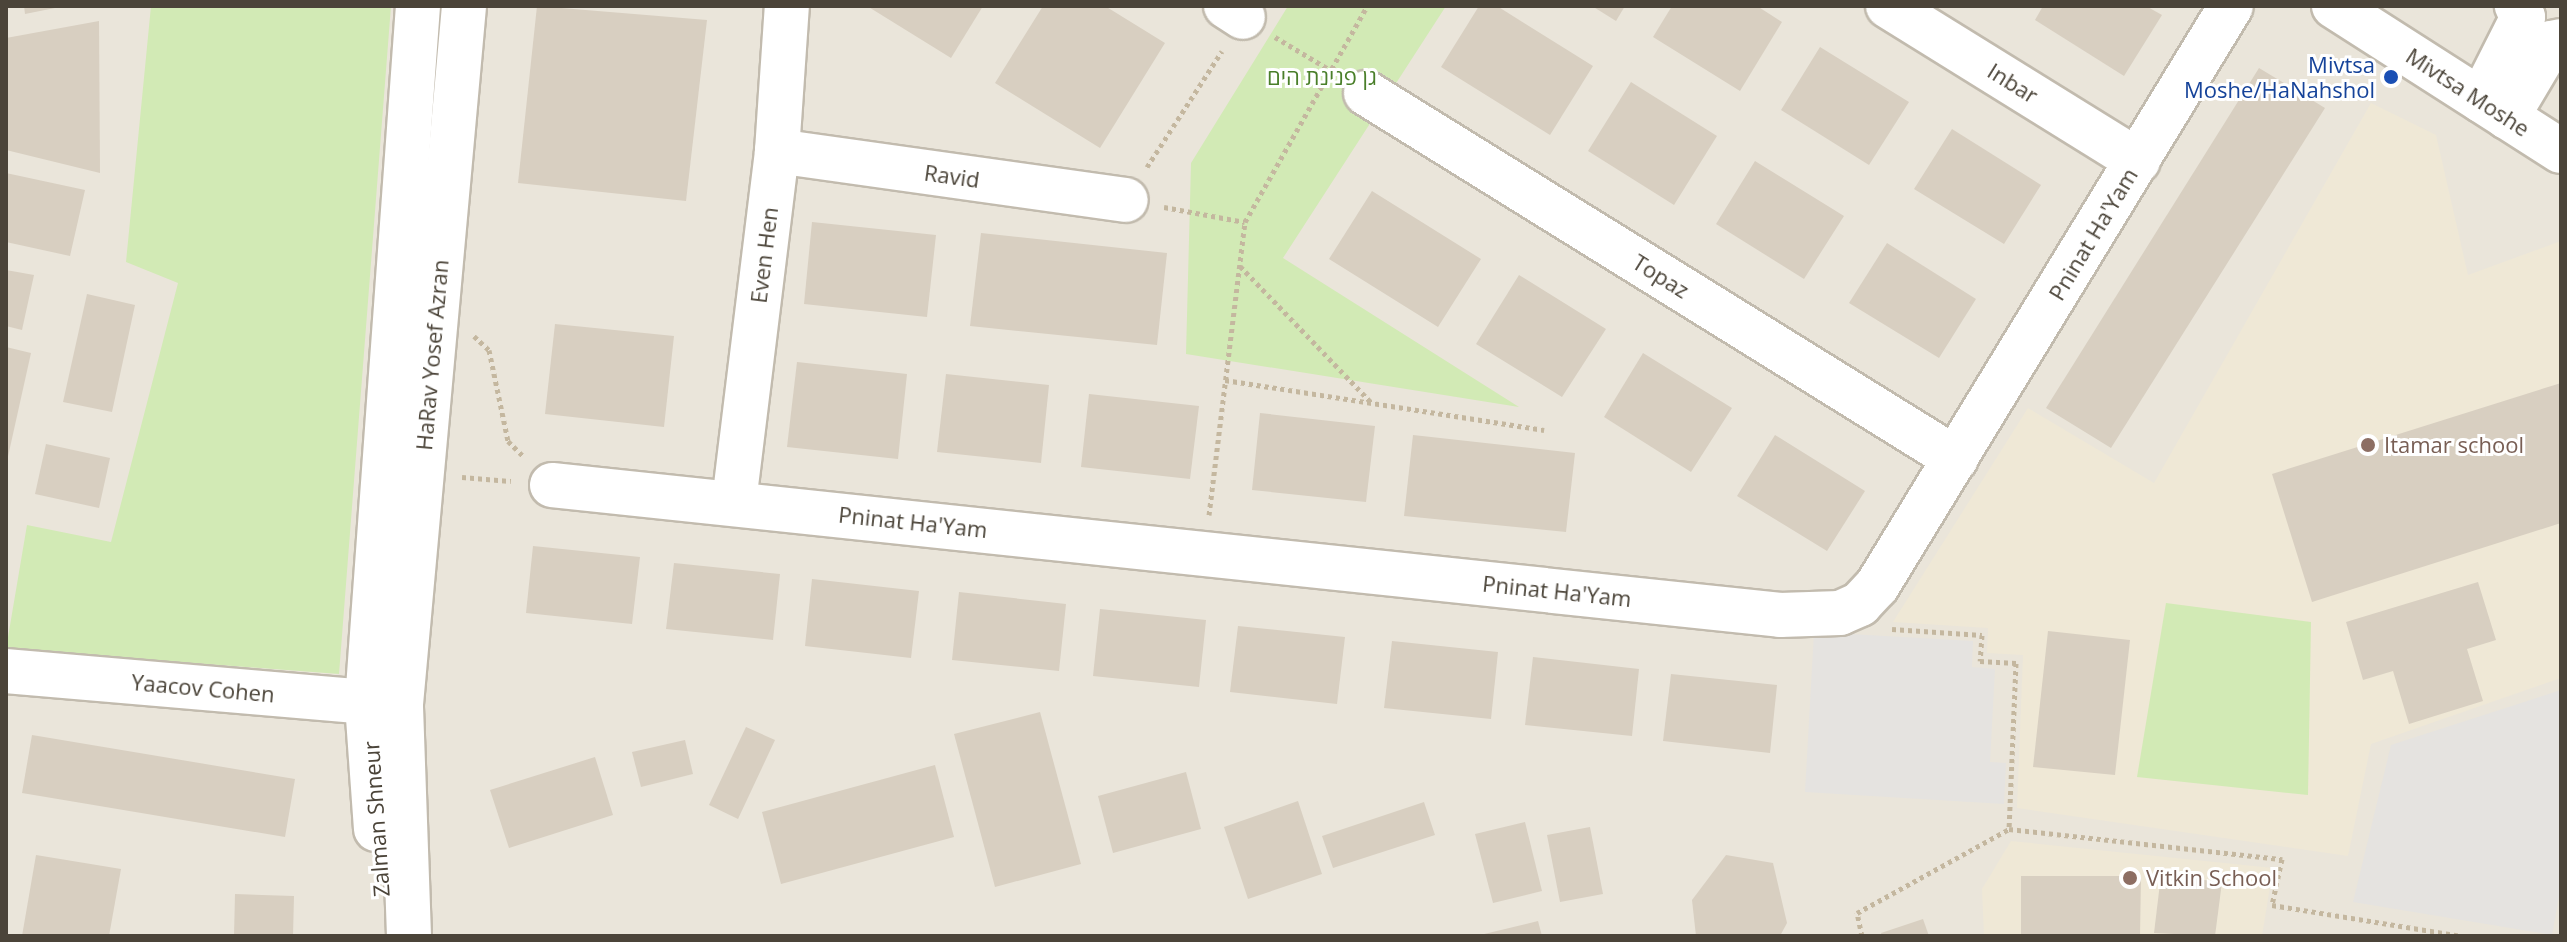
<!DOCTYPE html>
<html>
<head>
<meta charset="utf-8">
<style>
	body { margin:0 }
	#map { position:relative; width:2567px; height:942px; overflow:hidden; background:#f6f3ec; font-family:"Open Sans",Heebo,sans-serif }
	div>[style] { position:absolute }
	[style*='--x'] { left:calc(var(--x)*1px); top:calc(var(--y)*1px); width:calc(var(--w)*1px); rotate:calc(var(--a)*1deg) }
	.residential>* { inset:0; background:#eae5da }
	.education>* { inset:0; background:#efe8d6 }
	.green>* { inset:0; background:#d2eab5 }
	.parking>* { inset:0; background:#e5e3e0 }
	.building>* { inset:0; background:#d8cfc1 }
	.path>* { height:5px; margin-top:-2.5px; transform-origin:0; background:repeating-linear-gradient(90deg,#c4b79f 0 4px,transparent 0 8px) }
	.roads { filter:drop-shadow(2px 0 #c2bbae) drop-shadow(-2px 0 #c2bbae) drop-shadow(0 2px #c2bbae) drop-shadow(0 -2px #c2bbae) }
	.minor>* { height:44px; margin:-22px; padding:0 22px; transform-origin:22px; border-radius:22px; background:#fff }
	.dots>* { width:22px; height:22px; translate:-50% -50%; box-sizing:border-box; border:4px solid #fff; border-radius:50% }
	span { translate:-50% -50%; white-space:nowrap; text-align:center; line-height:1.15; -webkit-text-stroke:6px #fff; paint-order:stroke }
	.transit-label { font-size:22px; color:#164399 }
	.right { translate:-100% -50%; text-align:right }
	.park-label { font-size:22px; color:#4a7f2a }
	.street-label { font-size:22px; color:#4b4439 }
	.education-label { font-size:22px; color:#785e54 }
	.left { translate:0 -50%; text-align:left }
	.frame { position:absolute; inset:0; border:8px solid #4b4439; pointer-events:none }
</style>
</head>
<body>
<div id="map">
	<div class="residential">
		<i style="clip-path:polygon(6px 6px,2561px 6px,2561px 936px,6px 936px)"></i>
	</div>
	<div class="education">
		<i style="clip-path:polygon(2371px 103px,2436px 135px,2468px 275px,2561px 241px,2561px 678px,2371px 744px,2348px 856px,2017px 808px,2023px 655px,1987px 653px,1988px 628px,1893px 622px,2028px 408px,2154px 483px)"></i>
		<i style="clip-path:polygon(2011px 841px,2273px 868px,2262px 936px,1984px 936px,1982px 889px)"></i>
	</div>
	<div class="green">
		<i style="clip-path:polygon(151px 6px,391px 6px,339px 674px,6px 649px,27px 525px,111px 542px,178px 283px,126px 262px)"></i>
		<i style="clip-path:polygon(1288px 6px,1446px 6px,1283px 258px,1519px 407px,1186px 354px,1191px 163px)"></i>
		<i style="clip-path:polygon(2166px 603px,2311px 622px,2308px 795px,2137px 777px)"></i>
	</div>
	<div class="parking">
		<i style="clip-path:polygon(1814px 632px,1973px 641px,1972px 667px,1995px 669px,1990px 762px,2006px 763px,2004px 804px,1805px 792px)"></i>
		<i style="clip-path:polygon(2561px 690px,2561px 886px,2552px 935px,2353px 902px,2391px 745px)"></i>
	</div>
	<div class="building">
		<i style="clip-path:polygon(24px 6px,60px 6px,60px 7px,25px 14px)"></i>
		<i style="clip-path:polygon(537px 6px,707px 20px,686px 201px,518px 183px)"></i>
		<i style="clip-path:polygon(867px 6px,983px 6px,951px 58px)"></i>
		<i style="clip-path:polygon(1043px 6px,1105px 6px,1165px 43px,1100px 148px,995px 83px)"></i>
		<i style="clip-path:polygon(1479px 6px,1497px 6px,1593px 66px,1550px 135px,1441px 67px)"></i>
		<i style="clip-path:polygon(1592px 6px,1625px 6px,1616px 21px)"></i>
		<i style="clip-path:polygon(1672px 6px,1757px 6px,1782px 22px,1740px 91px,1653px 37px)"></i>
		<i style="clip-path:polygon(2043px 6px,2146px 6px,2162px 15px,2124px 76px,2035px 20px)"></i>
		<i style="clip-path:polygon(99px 21px,100px 173px,6px 150px,6px 38px)"></i>
		<i style="clip-path:polygon(1820px 47px,1909px 102px,1869px 165px,1781px 110px)"></i>
		<i style="clip-path:polygon(2259px 68px,2325px 108px,2111px 448px,2046px 408px)"></i>
		<i style="clip-path:polygon(1631px 82px,1717px 136px,1674px 205px,1588px 151px)"></i>
		<i style="clip-path:polygon(1952px 129px,2041px 185px,2004px 244px,1914px 189px)"></i>
		<i style="clip-path:polygon(1755px 161px,1844px 216px,1804px 279px,1716px 224px)"></i>
		<i style="clip-path:polygon(6px 173px,85px 190px,70px 256px,6px 242px)"></i>
		<i style="clip-path:polygon(1372px 191px,1481px 259px,1438px 327px,1329px 259px)"></i>
		<i style="clip-path:polygon(812px 222px,936px 235px,927px 317px,804px 304px)"></i>
		<i style="clip-path:polygon(981px 233px,1167px 253px,1157px 345px,970px 326px)"></i>
		<i style="clip-path:polygon(1887px 243px,1976px 299px,1939px 358px,1849px 303px)"></i>
		<i style="clip-path:polygon(6px 270px,34px 275px,22px 330px,6px 326px)"></i>
		<i style="clip-path:polygon(1519px 275px,1606px 329px,1562px 397px,1476px 344px)"></i>
		<i style="clip-path:polygon(87px 294px,135px 305px,112px 412px,63px 402px)"></i>
		<i style="clip-path:polygon(555px 324px,674px 336px,664px 427px,545px 414px)"></i>
		<i style="clip-path:polygon(6px 347px,31px 353px,7px 461px,6px 461px)"></i>
		<i style="clip-path:polygon(1643px 353px,1732px 408px,1691px 472px,1604px 417px)"></i>
		<i style="clip-path:polygon(797px 362px,907px 374px,898px 459px,787px 447px)"></i>
		<i style="clip-path:polygon(946px 374px,1049px 385px,1041px 463px,937px 452px)"></i>
		<i style="clip-path:polygon(2561px 383px,2561px 523px,2312px 602px,2272px 474px)"></i>
		<i style="clip-path:polygon(1089px 394px,1199px 406px,1190px 479px,1081px 467px)"></i>
		<i style="clip-path:polygon(1260px 413px,1375px 426px,1366px 502px,1252px 490px)"></i>
		<i style="clip-path:polygon(1413px 435px,1575px 453px,1566px 532px,1404px 516px)"></i>
		<i style="clip-path:polygon(1775px 435px,1865px 491px,1827px 551px,1737px 496px)"></i>
		<i style="clip-path:polygon(46px 444px,110px 458px,99px 508px,35px 494px)"></i>
		<i style="clip-path:polygon(533px 546px,640px 557px,632px 624px,526px 613px)"></i>
		<i style="clip-path:polygon(674px 563px,780px 574px,773px 640px,666px 629px)"></i>
		<i style="clip-path:polygon(812px 579px,919px 591px,911px 658px,805px 646px)"></i>
		<i style="clip-path:polygon(2478px 582px,2496px 640px,2467px 649px,2483px 701px,2409px 724px,2393px 671px,2363px 680px,2346px 622px)"></i>
		<i style="clip-path:polygon(959px 592px,1066px 604px,1059px 671px,952px 660px)"></i>
		<i style="clip-path:polygon(1100px 609px,1206px 620px,1199px 687px,1093px 676px)"></i>
		<i style="clip-path:polygon(1238px 626px,1345px 637px,1337px 704px,1230px 692px)"></i>
		<i style="clip-path:polygon(2048px 631px,2130px 640px,2115px 775px,2033px 767px)"></i>
		<i style="clip-path:polygon(1392px 641px,1498px 652px,1491px 719px,1384px 708px)"></i>
		<i style="clip-path:polygon(1533px 657px,1639px 669px,1632px 736px,1525px 725px)"></i>
		<i style="clip-path:polygon(1671px 674px,1777px 685px,1770px 753px,1663px 741px)"></i>
		<i style="clip-path:polygon(1040px 712px,1081px 864px,995px 887px,954px 734px)"></i>
		<i style="clip-path:polygon(746px 727px,775px 740px,738px 819px,709px 805px)"></i>
		<i style="clip-path:polygon(32px 735px,295px 779px,285px 837px,22px 793px)"></i>
		<i style="clip-path:polygon(685px 740px,693px 774px,641px 787px,632px 752px)"></i>
		<i style="clip-path:polygon(595px 757px,613px 815px,509px 848px,490px 790px)"></i>
		<i style="clip-path:polygon(935px 765px,954px 837px,781px 884px,762px 812px)"></i>
		<i style="clip-path:polygon(1186px 772px,1201px 829px,1113px 853px,1098px 796px)"></i>
		<i style="clip-path:polygon(1298px 801px,1322px 874px,1248px 899px,1224px 827px)"></i>
		<i style="clip-path:polygon(1424px 802px,1435px 835px,1333px 868px,1322px 836px)"></i>
		<i style="clip-path:polygon(1525px 822px,1542px 891px,1493px 903px,1475px 834px)"></i>
		<i style="clip-path:polygon(1590px 827px,1603px 894px,1560px 902px,1547px 835px)"></i>
		<i style="clip-path:polygon(36px 855px,121px 869px,109px 936px,22px 936px)"></i>
		<i style="clip-path:polygon(1726px 855px,1773px 863px,1787px 923px,1780px 936px,1696px 936px,1692px 900px)"></i>
		<i style="clip-path:polygon(2161px 875px,2222px 882px,2215px 936px,2154px 933px)"></i>
		<i style="clip-path:polygon(2021px 876px,2141px 876px,2140px 936px,2021px 936px)"></i>
		<i style="clip-path:polygon(235px 894px,294px 896px,293px 936px,234px 936px)"></i>
		<i style="clip-path:polygon(1923px 919px,1929px 936px,1882px 936px,1881px 933px)"></i>
		<i style="clip-path:polygon(1538px 921px,1542px 936px,1480px 936px,1480px 935px)"></i>
	</div>
	<div class="path">
		<i style="--x:1275;--y:37;--w:66;--a:30.8"></i>
		<i style="--x:1147;--y:167;--w:138;--a:-57.1"></i>
		<i style="--x:1164;--y:207;--w:82;--a:10.5"></i>
		<i style="--x:1245;--y:222;--w:248;--a:-60.5"></i>
		<i style="--x:1240;--y:266;--w:190;--a:46.1"></i>
		<i style="--x:474;--y:336;--w:21;--a:43"></i>
		<i style="--x:489;--y:350;--w:93;--a:78.2"></i>
		<i style="--x:508;--y:441;--w:21;--a:45"></i>
		<i style="--x:1225;--y:380;--w:323;--a:8.9"></i>
		<i style="--x:462;--y:477;--w:49;--a:4.7"></i>
		<i style="--x:1209;--y:515;--w:295;--a:-83"></i>
		<i style="--x:1892;--y:629;--w:90;--a:3.8"></i>
		<i style="--x:1982;--y:635;--w:26;--a:94"></i>
		<i style="--x:1980;--y:661;--w:36;--a:3"></i>
		<i style="--x:2016;--y:663;--w:166;--a:92.4"></i>
		<i style="--x:1862;--y:936;--w:24;--a:-102"></i>
		<i style="--x:1857;--y:913;--w:174;--a:-28.9"></i>
		<i style="--x:2009;--y:829;--w:275;--a:6.3"></i>
		<i style="--x:2282;--y:859;--w:47;--a:102.3"></i>
		<i style="--x:2272;--y:905;--w:192;--a:9.3"></i>
	</div>
	<div class="roads">
		<div class="minor">
			<i style="--x:1226;--y:6;--w:20;--a:33"></i>
			<i style="--x:1888;--y:6;--w:294;--a:31.8"></i>
			<i style="--x:2334;--y:6;--w:269;--a:32.6"></i>
			<i style="--x:1366;--y:93;--w:694;--a:31.81"></i>
			<i style="--x:2481;--y:100;--w:93;--a:-63.2"></i>
			<i style="--x:2523;--y:17;--w:13;--a:-119"></i>
			<i style="--x:2507;--y:117;--w:86;--a:-59.3"></i>
			<i style="--x:2551;--y:43;--w:10;--a:-11"></i>
			<i style="--x:777;--y:151;--w:352;--a:8"></i>
			<i style="--x:552;--y:485;--w:1235;--a:6.04"></i>
			<i style="--x:1780;--y:615;--w:60;--a:-1.9"></i>
			<i style="--x:1840;--y:613;--w:22;--a:-24"></i>
			<i style="--x:1860;--y:604;--w:25;--a:-47"></i>
			<i style="--x:1877;--y:586;--w:679;--a:-58.6"></i>
			<i style="--x:734;--y:502;--w:354;--a:-83"></i>
			<i style="--x:777;--y:151;--w:145;--a:-86.1"></i>
			<i style="--x:6;--y:671;--w:389;--a:4.9"></i>
			<i style="--x:376;--y:829;--w:127;--a:-94.1"></i>
			<i style="--x:367;--y:702;--w:698;--a:-85.81"></i>
			<i style="--x:409;--y:936;--w:232;--a:-92"></i>
			<i style="--x:401;--y:704;--w:701;--a:-84.84"></i>
		</div>
	</div>
	<div class="dots">
		<i style="left:2391px;top:77px;background:#1a4fb4"></i>
		<i style="left:2368px;top:445px;background:#8d6e63"></i>
		<i style="left:2130px;top:878px;background:#8d6e63"></i>
	</div>
	<div class="transit-label">
		<span class="right" style="left:2375px;top:77px">Mivtsa<br>Moshe/HaNahshol</span>
	</div>
	<div class="park-label">
		<span style="left:1322px;top:77px">גן פנינת הים</span>
	</div>
	<div class="street-label">
		<span style="left:2013px;top:83px;rotate:32deg">Inbar</span>
		<span style="left:2468px;top:92px;rotate:33deg">Mivtsa Moshe</span>
		<span style="left:952px;top:176px;rotate:8deg">Ravid</span>
		<span style="left:2093px;top:234px;rotate:-59deg">Pninat Ha'Yam</span>
		<span style="left:764px;top:255px;rotate:-83deg">Even Hen</span>
		<span style="left:1661px;top:276px;rotate:32deg">Topaz</span>
		<span style="left:432px;top:355px;rotate:-85deg">HaRav Yosef Azran</span>
		<span style="left:913px;top:522px;rotate:6deg">Pninat Ha'Yam</span>
		<span style="left:1557px;top:591px;rotate:6deg">Pninat Ha'Yam</span>
		<span style="left:203px;top:688px;rotate:5deg">Yaacov Cohen</span>
		<span style="left:376px;top:819px;rotate:-94deg">Zalman Shneur</span>
	</div>
	<div class="education-label">
		<span class="left" style="left:2384px;top:445px">Itamar school</span>
		<span class="left" style="left:2146px;top:878px">Vitkin School</span>
	</div>
	<div class="frame"></div>
</div>
</body>
</html>
